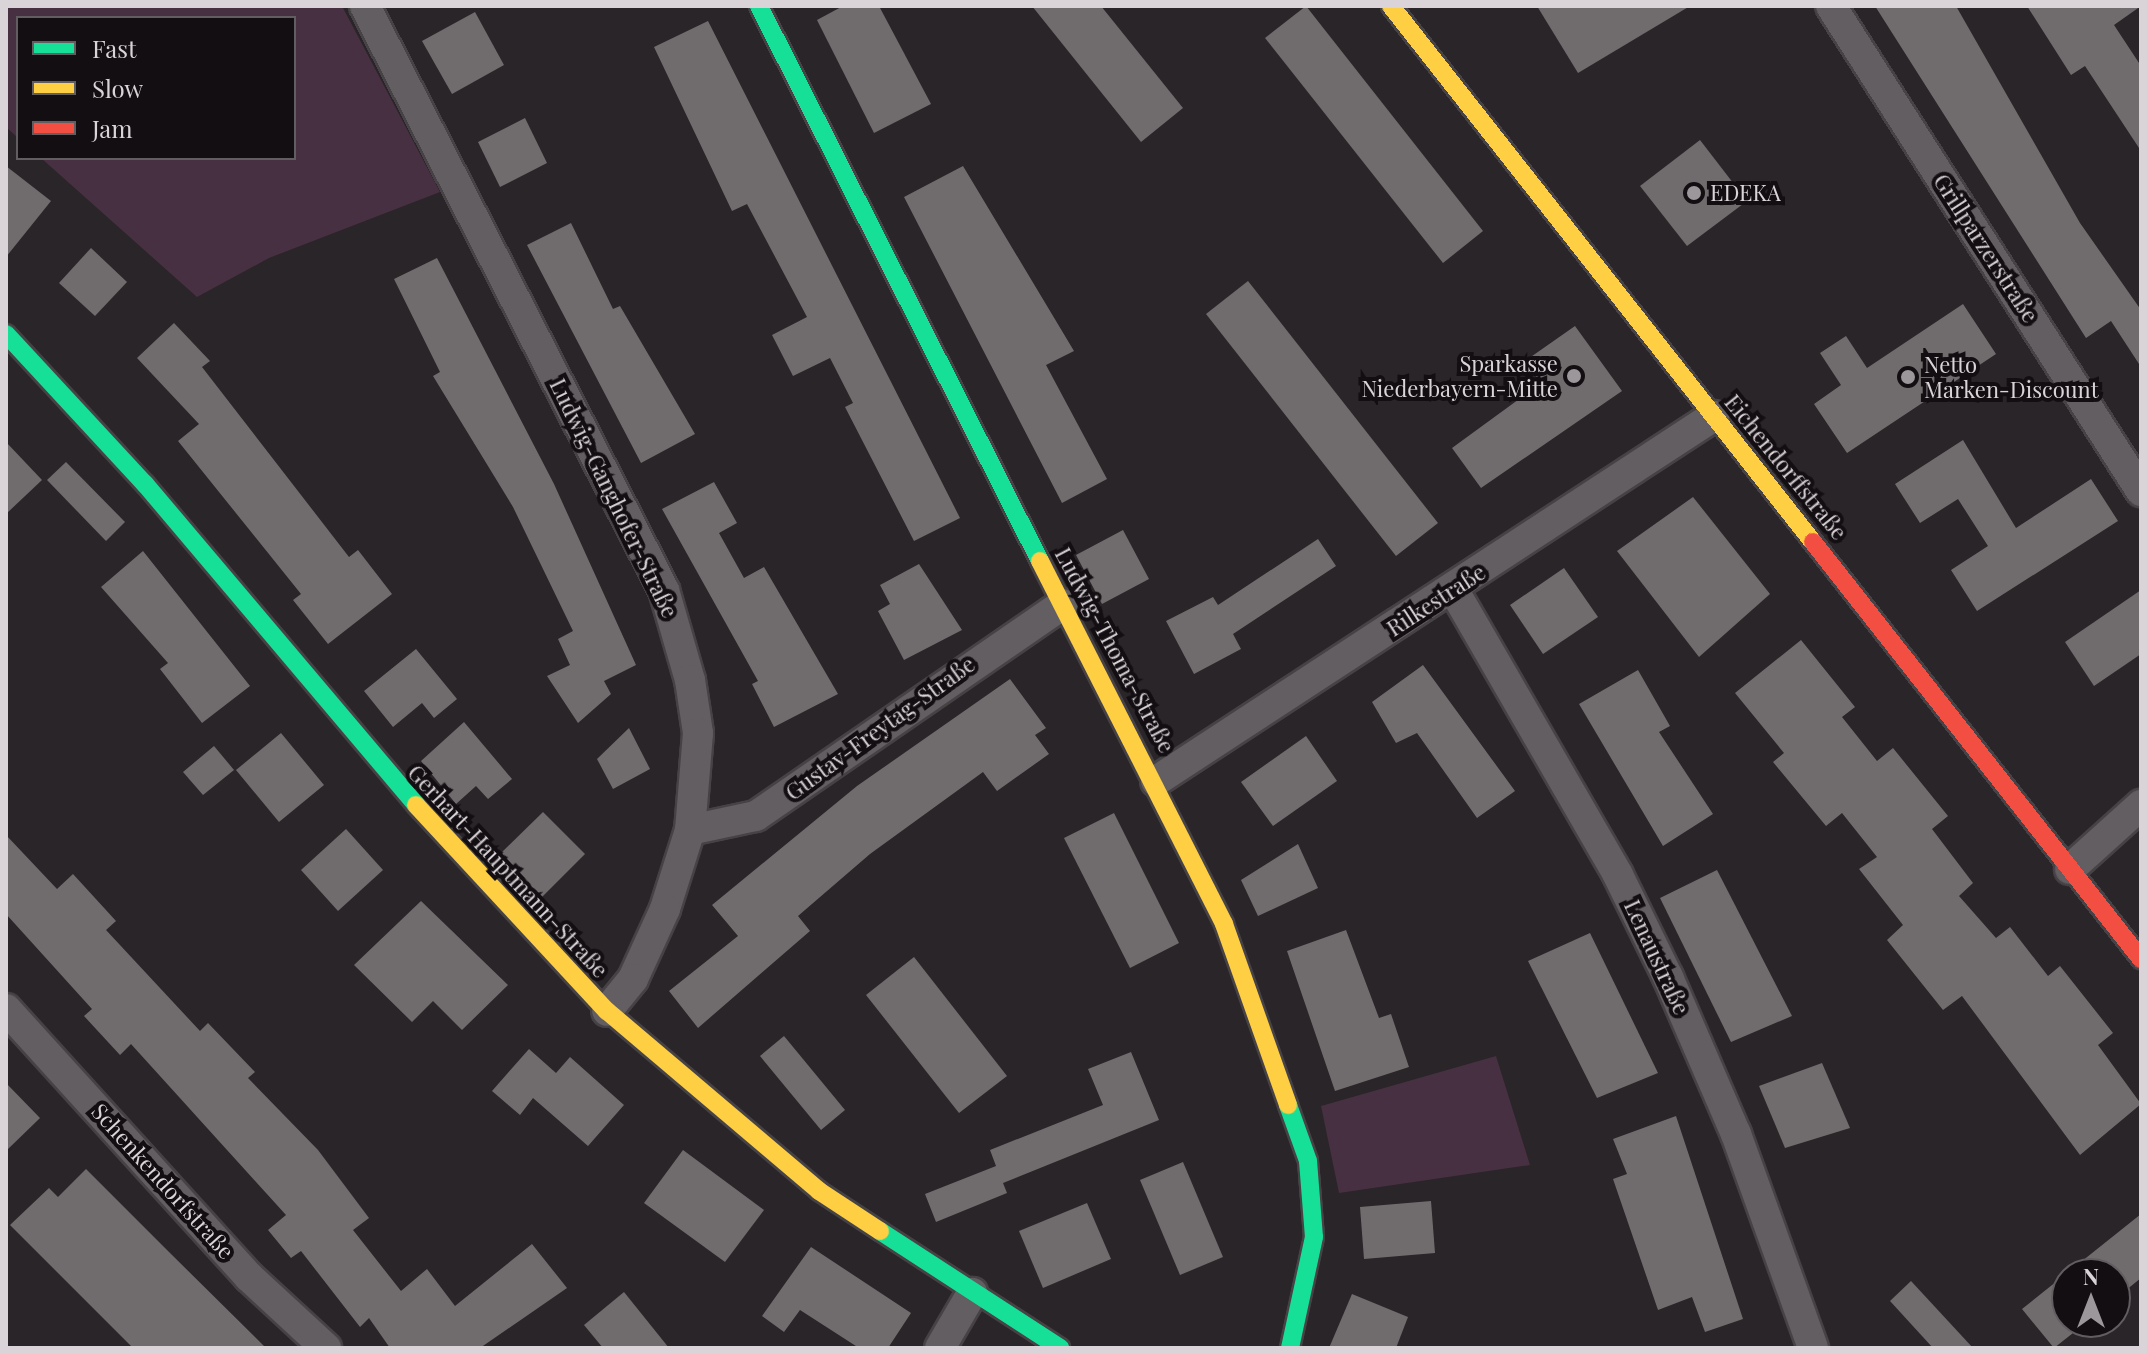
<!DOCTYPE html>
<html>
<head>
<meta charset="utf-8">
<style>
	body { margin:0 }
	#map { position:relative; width:2147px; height:1354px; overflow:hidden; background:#2a2528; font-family:"Playfair Display",serif }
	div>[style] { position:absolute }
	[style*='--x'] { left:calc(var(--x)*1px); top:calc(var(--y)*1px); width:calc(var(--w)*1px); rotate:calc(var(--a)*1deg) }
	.green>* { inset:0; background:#473041 }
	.building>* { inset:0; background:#706c6e }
	.roads { filter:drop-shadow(2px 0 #464245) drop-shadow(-2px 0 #464245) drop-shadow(0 2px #464245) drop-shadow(0 -2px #464245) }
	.street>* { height:30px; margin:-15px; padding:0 15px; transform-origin:15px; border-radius:15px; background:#625e61 }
	.fast>* { height:18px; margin:-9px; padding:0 9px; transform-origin:9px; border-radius:9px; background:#16e098 }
	.slow>* { height:18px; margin:-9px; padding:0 9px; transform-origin:9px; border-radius:9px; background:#ffcf43 }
	.jam>* { height:18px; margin:-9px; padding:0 9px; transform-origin:9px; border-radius:9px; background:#f24e42 }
	.dots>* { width:22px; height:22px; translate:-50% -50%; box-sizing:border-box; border:4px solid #120e11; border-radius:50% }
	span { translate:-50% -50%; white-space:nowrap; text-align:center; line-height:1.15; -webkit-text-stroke:8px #120e11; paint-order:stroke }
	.poi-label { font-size:22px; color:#dad4d8 }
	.left { translate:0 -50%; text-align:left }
	.right { translate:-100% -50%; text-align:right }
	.street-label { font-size:22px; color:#dad4d8 }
	.frame { position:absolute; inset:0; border:8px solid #dad4d8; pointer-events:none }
	.legend { position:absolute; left:16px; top:16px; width:280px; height:144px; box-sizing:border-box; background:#120e11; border:2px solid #625d61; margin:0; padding:10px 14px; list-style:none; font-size:24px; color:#dad4d8 }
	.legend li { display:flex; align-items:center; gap:16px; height:40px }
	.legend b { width:40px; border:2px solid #625d61 }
	.north { position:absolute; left:2051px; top:1258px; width:80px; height:80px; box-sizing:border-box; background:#120e11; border:2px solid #625d61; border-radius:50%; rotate:0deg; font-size:22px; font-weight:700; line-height:32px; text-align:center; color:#dad4d8 }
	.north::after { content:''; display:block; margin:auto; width:28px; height:36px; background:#9c979a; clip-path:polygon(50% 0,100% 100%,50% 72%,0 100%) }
</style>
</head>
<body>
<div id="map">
	<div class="green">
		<i style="clip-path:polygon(6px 6px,342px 6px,440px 192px,269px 258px,197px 297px,41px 158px,294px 158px,294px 18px,18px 18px,18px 138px,6px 127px)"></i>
		<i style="clip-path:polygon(1496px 1056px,1530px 1165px,1339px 1193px,1321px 1106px)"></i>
	</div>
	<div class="building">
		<i style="clip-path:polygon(843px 6px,879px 6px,931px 104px,874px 133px,817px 20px)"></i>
		<i style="clip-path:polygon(1032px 6px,1101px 6px,1183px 108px,1141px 142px)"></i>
		<i style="clip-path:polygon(1306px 6px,1483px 231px,1443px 263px,1265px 38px)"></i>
		<i style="clip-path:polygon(1537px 6px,1690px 6px,1578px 73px)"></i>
		<i style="clip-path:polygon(1875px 6px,1956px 6px,2080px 223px,2141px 310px,2141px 367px,2111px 321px,2086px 338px)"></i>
		<i style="clip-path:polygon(2027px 6px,2141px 6px,2114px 25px,2141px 66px,2141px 151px,2085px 66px,2071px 75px)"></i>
		<i style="clip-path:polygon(475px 12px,504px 65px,452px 94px,422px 41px)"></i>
		<i style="clip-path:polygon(708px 21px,960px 518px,914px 541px,845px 407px,853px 403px,830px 358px,793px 376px,772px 335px,807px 317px,747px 204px,732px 211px,654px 47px)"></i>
		<i style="clip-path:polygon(525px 118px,547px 163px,500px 187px,478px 142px)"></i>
		<i style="clip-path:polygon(1700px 140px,1747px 201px,1687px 246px,1640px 186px)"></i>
		<i style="clip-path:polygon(6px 166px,51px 201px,6px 257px)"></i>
		<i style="clip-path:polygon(963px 166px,1074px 351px,1046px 365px,1107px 479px,1062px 503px,904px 197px)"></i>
		<i style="clip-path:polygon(571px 223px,613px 309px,620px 306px,695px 434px,641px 463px,527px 245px)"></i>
		<i style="clip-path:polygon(91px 248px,127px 282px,95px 316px,59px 283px)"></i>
		<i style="clip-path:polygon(437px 258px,554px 484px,636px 665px,604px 681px,611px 694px,578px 723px,547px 676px,570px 665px,558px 639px,573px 631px,513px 507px,433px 376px,440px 372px,394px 279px)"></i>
		<i style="clip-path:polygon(1248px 281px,1438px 523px,1396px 556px,1206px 314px)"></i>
		<i style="clip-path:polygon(1963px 304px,1996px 354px,1847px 453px,1814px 404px,1841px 385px,1820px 353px,1846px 336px,1867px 368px)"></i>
		<i style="clip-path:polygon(174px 323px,210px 361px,202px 367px,349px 557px,358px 550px,392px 594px,328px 644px,293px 600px,301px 594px,178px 441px,199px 424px,137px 358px)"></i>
		<i style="clip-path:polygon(1575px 326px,1622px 391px,1481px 488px,1452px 448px,1541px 383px,1525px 361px)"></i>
		<i style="clip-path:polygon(1963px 440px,2016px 528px,2091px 479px,2118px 521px,1977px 611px,1951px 570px,1988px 546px,1958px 499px,1920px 523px,1895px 484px)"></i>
		<i style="clip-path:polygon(6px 442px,42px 480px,6px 514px)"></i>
		<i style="clip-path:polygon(66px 462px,125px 522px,106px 541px,47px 480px)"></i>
		<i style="clip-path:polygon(714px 482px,737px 523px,719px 533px,744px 578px,764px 567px,838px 694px,774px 727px,752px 684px,758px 681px,662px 509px)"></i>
		<i style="clip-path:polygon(1693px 497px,1770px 594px,1699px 657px,1617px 551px)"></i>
		<i style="clip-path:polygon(1123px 530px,1149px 579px,1102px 604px,1076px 555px)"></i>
		<i style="clip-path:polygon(1318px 539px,1336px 566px,1233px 634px,1241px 649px,1194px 674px,1166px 621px,1213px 597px,1218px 605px)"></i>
		<i style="clip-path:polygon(143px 551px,250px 686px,202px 723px,160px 669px,168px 663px,101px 587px)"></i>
		<i style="clip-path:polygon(919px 564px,962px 630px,904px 660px,878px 611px,890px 604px,880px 585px)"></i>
		<i style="clip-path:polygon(1564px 568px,1598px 617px,1543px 654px,1510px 605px)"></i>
		<i style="clip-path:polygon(2141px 590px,2141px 654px,2094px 686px,2065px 642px)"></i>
		<i style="clip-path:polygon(1801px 640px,1855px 707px,1842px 717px,1877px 761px,1893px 748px,1948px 816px,1932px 829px,1973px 883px,1959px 896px,1996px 938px,2010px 927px,2048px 976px,2060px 966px,2113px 1033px,2098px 1045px,2141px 1104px,2080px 1155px,1962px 996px,1943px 1010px,1887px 940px,1903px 925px,1859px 869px,1877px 857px,1842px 813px,1826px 826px,1773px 762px,1784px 753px,1735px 693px)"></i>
		<i style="clip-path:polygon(416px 649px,457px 699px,434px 718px,422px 703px,393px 727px,364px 691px)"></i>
		<i style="clip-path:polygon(1423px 665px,1515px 791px,1477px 818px,1417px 733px,1396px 743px,1372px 702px)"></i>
		<i style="clip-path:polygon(1638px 670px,1670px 726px,1659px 732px,1713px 814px,1663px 846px,1579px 704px)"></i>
		<i style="clip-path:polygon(1010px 679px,1046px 728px,1035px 735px,1049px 754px,997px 791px,983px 772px,870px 854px,798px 916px,810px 931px,698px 1028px,669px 991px,738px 936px,712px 905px,857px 786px)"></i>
		<i style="clip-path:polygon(464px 722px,512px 779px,488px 799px,476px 786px,456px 804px,421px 761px)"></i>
		<i style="clip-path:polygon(629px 728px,650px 769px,613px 789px,597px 759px)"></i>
		<i style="clip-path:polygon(281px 733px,324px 785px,279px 822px,236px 770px)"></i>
		<i style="clip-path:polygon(1306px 736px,1337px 781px,1273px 826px,1241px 782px)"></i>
		<i style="clip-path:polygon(214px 746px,234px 770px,203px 795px,183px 772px)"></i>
		<i style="clip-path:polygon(543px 812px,585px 854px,542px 897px,500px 854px)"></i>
		<i style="clip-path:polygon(1114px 813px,1179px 943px,1130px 968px,1064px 838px)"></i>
		<i style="clip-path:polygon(346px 829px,383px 870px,338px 911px,301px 870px)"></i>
		<i style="clip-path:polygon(6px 835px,57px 889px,73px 874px,116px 921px,106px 930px,200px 1031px,208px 1023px,255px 1072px,248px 1078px,318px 1150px,369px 1218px,353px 1230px,401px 1291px,427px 1269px,455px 1306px,532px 1244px,567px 1288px,480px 1348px,390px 1348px,369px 1318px,360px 1327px,301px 1251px,291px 1258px,268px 1230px,286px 1215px,131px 1044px,120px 1055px,84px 1016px,92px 1009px,6px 914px)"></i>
		<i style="clip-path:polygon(1298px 844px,1318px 888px,1258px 916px,1241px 880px)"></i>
		<i style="clip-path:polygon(1717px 870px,1792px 1016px,1731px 1042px,1660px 898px)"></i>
		<i style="clip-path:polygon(421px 901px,508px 985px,462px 1030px,433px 1001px,412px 1022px,354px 965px)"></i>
		<i style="clip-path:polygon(1346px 930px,1379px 1018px,1391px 1014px,1409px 1067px,1335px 1091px,1287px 951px)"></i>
		<i style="clip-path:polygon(1590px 933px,1658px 1073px,1597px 1098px,1528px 961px)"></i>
		<i style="clip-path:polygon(914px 957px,1007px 1076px,959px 1113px,866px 995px)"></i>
		<i style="clip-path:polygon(784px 1036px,845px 1110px,821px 1130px,760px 1056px)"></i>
		<i style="clip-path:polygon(529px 1049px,556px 1073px,570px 1057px,624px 1105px,588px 1146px,533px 1098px,520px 1115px,492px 1091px)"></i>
		<i style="clip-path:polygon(1131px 1052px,1159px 1120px,1003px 1183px,1007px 1193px,936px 1222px,925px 1194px,996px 1166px,990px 1150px,1103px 1105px,1088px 1069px)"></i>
		<i style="clip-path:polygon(1822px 1063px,1850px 1128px,1785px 1148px,1759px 1086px)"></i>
		<i style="clip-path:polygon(6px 1083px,40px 1118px,6px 1151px)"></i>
		<i style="clip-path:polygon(1676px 1116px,1743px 1319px,1705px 1332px,1692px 1297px,1658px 1310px,1613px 1179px,1627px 1174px,1613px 1139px)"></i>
		<i style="clip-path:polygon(683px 1150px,764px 1210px,725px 1262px,644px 1203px)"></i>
		<i style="clip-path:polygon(1183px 1162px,1223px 1257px,1180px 1275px,1140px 1180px)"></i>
		<i style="clip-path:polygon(86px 1169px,168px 1251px,266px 1348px,133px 1348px,10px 1225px,49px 1188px,58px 1197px)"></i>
		<i style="clip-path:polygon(1431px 1201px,1435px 1253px,1364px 1259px,1360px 1207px)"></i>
		<i style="clip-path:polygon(1087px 1203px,1111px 1259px,1043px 1288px,1019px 1231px)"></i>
		<i style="clip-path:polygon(2141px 1214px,2141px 1278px,2115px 1299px,2115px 1274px,2067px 1274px,2067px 1322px,2087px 1322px,2054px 1348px,2022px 1309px)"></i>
		<i style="clip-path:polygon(811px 1247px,911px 1313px,888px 1348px,859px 1348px,800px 1310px,784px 1332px,762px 1316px)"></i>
		<i style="clip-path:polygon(1911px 1281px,1973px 1348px,1933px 1348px,1890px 1301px)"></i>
		<i style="clip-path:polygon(624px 1292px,669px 1348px,603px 1348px,584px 1325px)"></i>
		<i style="clip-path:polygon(1352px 1294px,1408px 1317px,1396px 1348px,1329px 1348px)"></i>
	</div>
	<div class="roads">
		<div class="street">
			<i style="--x:365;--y:6;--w:656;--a:62.89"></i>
			<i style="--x:664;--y:590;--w:94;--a:73.9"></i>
			<i style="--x:690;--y:680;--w:54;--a:81.4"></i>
			<i style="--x:698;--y:733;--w:97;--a:94.7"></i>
			<i style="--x:690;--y:830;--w:83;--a:107.6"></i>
			<i style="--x:665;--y:909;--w:77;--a:114.6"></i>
			<i style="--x:633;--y:979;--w:41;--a:129.1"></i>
			<i style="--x:1831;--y:6;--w:576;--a:57.41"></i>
			<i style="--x:1453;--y:589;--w:330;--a:60"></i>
			<i style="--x:1618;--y:875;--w:114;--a:63.9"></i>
			<i style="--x:1668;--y:977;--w:171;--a:66.6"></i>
			<i style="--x:1736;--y:1134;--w:227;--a:70.2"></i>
			<i style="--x:1156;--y:781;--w:667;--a:-33.19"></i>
			<i style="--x:690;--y:830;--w:67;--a:-12"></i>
			<i style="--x:756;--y:816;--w:373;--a:-34.6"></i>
			<i style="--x:2070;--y:869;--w:96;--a:-42"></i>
			<i style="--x:6;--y:1009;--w:362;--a:47.8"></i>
			<i style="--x:249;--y:1277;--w:105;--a:42.7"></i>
			<i style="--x:940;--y:1348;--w:64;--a:-59.8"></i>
		</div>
		<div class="fast">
			<i style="--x:759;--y:6;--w:622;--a:63.15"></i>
			<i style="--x:6;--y:334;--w:205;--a:47.2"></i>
			<i style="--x:145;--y:484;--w:420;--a:49.8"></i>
			<i style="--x:1288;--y:1105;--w:59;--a:70.3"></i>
			<i style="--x:1308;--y:1161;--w:76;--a:85.5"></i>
			<i style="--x:1314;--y:1237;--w:114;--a:102.2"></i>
			<i style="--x:880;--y:1231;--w:215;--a:33"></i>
		</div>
		<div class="slow">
			<i style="--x:1391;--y:6;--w:682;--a:51.79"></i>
			<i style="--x:1040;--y:561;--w:407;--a:63.1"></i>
			<i style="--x:1224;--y:924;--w:192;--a:70.5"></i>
			<i style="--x:416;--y:805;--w:281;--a:47.2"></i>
			<i style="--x:607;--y:1011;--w:278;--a:40.3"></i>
			<i style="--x:819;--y:1191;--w:73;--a:33.3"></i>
		</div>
		<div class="jam">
			<i style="--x:1813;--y:542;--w:531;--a:51.81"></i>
		</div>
	</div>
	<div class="dots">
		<i style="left:1694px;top:193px;background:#9c979a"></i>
		<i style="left:1574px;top:376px;background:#9c979a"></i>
		<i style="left:1908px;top:377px;background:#9c979a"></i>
	</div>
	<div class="poi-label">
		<span class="left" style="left:1710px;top:193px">EDEKA</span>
		<span class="right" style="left:1558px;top:376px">Sparkasse<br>Niederbayern-Mitte</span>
		<span class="left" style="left:1924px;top:377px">Netto<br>Marken-Discount</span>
	</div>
	<div class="street-label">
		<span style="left:1986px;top:248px;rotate:57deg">Grillparzerstraße</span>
		<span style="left:1786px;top:467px;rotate:51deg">Eichendorffstraße</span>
		<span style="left:614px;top:498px;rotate:64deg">Ludwig-Ganghofer-Straße</span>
		<span style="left:1436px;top:600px;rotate:-33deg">Rilkestraße</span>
		<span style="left:1115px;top:650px;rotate:62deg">Ludwig-Thoma-Straße</span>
		<span style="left:880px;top:728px;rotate:-36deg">Gustav-Freytag-Straße</span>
		<span style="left:508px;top:871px;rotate:47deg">Gerhart-Hauptmann-Straße</span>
		<span style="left:1657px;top:957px;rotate:65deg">Lenaustraße</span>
		<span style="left:163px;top:1181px;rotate:48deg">Schenkendorfstraße</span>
	</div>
	<div class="frame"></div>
	<ul class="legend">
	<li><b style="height:10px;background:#16e098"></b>Fast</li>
	<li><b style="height:10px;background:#ffcf43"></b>Slow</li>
	<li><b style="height:10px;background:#f24e42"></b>Jam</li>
	</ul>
	<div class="north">N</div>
</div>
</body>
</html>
